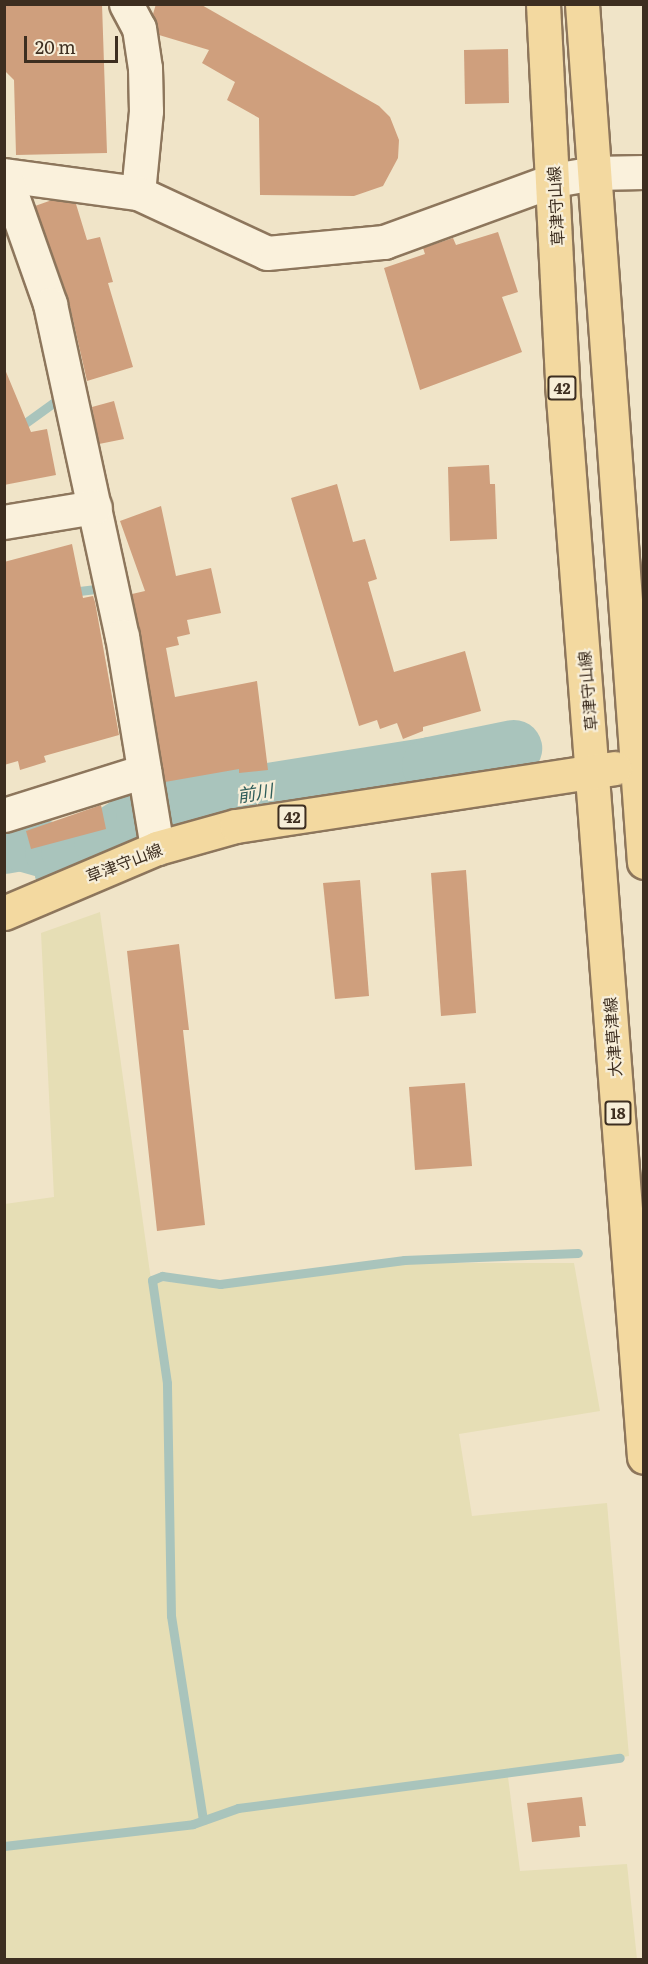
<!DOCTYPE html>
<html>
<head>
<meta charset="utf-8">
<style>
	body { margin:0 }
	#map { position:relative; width:648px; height:1964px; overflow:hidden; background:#f0e4c8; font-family:Literata,"Noto Sans JP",serif }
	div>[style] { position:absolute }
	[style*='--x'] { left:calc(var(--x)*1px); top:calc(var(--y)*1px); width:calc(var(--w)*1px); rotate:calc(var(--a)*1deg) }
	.farmland>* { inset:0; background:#e6deb5 }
	.stream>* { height:9px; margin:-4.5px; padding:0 4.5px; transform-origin:4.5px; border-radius:4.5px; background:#a9c4bc }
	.river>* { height:57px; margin:-28.5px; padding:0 28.5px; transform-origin:28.5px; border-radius:28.5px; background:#a9c4bc }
	.building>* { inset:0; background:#cf9f7d }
	.roads { filter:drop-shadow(2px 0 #8d765c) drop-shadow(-2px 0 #8d765c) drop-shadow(0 2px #8d765c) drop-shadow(0 -2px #8d765c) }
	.minor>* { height:33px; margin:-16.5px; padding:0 16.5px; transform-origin:16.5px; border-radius:16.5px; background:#faf1dc }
	.primary>* { height:33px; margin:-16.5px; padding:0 16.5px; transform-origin:16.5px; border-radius:16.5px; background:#f3d9a0 }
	span { translate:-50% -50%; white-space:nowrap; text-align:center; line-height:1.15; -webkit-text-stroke:4.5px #f7eed8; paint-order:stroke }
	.shield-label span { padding:2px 4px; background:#f7eed8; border:2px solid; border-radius:4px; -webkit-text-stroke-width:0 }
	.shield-label { font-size:15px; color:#3d2e20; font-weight:700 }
	.street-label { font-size:16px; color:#3d2e20 }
	.water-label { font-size:18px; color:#2f5d5a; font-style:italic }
	.frame { position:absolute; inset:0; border:6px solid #3d2e20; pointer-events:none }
	.scale { position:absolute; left:24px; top:36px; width:94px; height:27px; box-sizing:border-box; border:3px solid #3d2e20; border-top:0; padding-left:8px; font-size:18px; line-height:21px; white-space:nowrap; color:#3d2e20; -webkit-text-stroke:4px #f7eed8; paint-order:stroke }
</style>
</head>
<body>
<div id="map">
	<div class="farmland">
		<i style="clip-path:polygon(100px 912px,151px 1280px,215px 1287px,394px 1263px,574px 1263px,600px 1411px,459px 1434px,472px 1516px,607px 1503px,629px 1756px,508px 1777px,520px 1871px,627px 1864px,637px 1959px,5px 1959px,5px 1204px,54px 1197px,41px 933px)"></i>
	</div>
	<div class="stream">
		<i style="--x:17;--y:429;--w:44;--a:-35.8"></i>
		<i style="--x:53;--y:403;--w:12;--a:35"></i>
		<i style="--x:71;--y:592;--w:25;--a:-7"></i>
		<i style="--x:96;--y:589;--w:8;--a:-67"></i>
		<i style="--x:39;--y:876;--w:40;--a:-41"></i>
		<i style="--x:203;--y:1820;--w:206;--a:-98.9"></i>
		<i style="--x:171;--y:1616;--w:233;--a:-91"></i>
		<i style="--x:167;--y:1383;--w:104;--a:-98.3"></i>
		<i style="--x:152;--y:1280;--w:11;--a:-22"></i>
		<i style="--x:162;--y:1276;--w:59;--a:7.9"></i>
		<i style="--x:220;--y:1284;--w:186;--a:-7.4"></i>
		<i style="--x:404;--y:1260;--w:174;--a:-2.3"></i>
		<i style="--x:4;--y:1846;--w:190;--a:-6.6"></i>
		<i style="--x:193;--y:1824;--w:48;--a:-19.6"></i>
		<i style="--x:238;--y:1808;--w:385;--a:-7.5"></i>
	</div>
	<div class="river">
		<i style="--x:4;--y:845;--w:17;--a:-10"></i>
		<i style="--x:21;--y:842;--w:33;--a:16"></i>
		<i style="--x:53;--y:851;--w:16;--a:-4"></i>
		<i style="--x:69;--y:850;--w:34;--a:-17"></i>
		<i style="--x:102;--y:840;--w:49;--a:-31.8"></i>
		<i style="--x:144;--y:814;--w:44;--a:-13.1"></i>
		<i style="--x:187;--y:804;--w:246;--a:-9.1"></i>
		<i style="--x:430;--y:765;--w:85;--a:-11.6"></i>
	</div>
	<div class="building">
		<i style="clip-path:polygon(4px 4px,102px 4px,107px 153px,16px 155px,14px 80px,4px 70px)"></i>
		<i style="clip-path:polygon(156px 4px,200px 4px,379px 106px,390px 117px,399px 140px,398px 158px,383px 186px,354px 196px,260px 195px,259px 118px,227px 100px,235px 82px,202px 63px,209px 50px,159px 35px,153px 14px)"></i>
		<i style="clip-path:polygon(508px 49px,509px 103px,465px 104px,464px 50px)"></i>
		<i style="clip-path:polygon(52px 200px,76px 204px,87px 240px,100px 237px,113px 282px,108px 283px,133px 367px,87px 381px,68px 298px,35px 206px)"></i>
		<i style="clip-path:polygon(498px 232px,518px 292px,502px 297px,522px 352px,420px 390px,384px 268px,425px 254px,423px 248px,453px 238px,456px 245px)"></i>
		<i style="clip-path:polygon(4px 367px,31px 432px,47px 429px,56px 475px,4px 485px)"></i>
		<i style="clip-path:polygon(114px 401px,124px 439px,99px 444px,92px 407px)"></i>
		<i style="clip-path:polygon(489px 465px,490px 484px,495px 484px,497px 539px,450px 541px,448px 467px)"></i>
		<i style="clip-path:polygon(337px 484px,353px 542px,365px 539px,377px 579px,368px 582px,394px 672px,465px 651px,481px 711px,423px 727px,423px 731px,403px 739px,397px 723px,380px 729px,377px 720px,359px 726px,291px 498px)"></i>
		<i style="clip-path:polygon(161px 506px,176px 576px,211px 568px,221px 613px,187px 620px,190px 634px,177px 637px,179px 645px,166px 648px,175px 697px,257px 681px,268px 770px,239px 773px,239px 769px,165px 782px,132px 594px,145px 591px,120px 521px)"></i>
		<i style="clip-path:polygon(72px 544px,83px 598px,93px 596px,95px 602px,119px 735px,44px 756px,46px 762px,20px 770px,18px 761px,4px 765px,4px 562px)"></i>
		<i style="clip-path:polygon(101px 805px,106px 829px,31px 849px,26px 831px)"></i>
		<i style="clip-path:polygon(466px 870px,476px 1013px,441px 1016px,431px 873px)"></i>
		<i style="clip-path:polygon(360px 880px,369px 996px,335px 999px,323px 883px)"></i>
		<i style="clip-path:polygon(179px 944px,189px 1030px,183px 1030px,205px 1225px,157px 1231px,127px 951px)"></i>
		<i style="clip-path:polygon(465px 1083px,472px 1166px,415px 1170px,409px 1087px)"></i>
		<i style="clip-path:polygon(582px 1797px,586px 1826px,579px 1826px,580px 1837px,532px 1842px,527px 1803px)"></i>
	</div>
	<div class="roads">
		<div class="minor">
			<i style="--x:126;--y:4;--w:27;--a:62"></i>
			<i style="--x:139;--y:28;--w:40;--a:81.5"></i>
			<i style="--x:145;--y:68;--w:43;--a:88.7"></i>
			<i style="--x:146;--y:111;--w:82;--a:95.6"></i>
			<i style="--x:4;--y:175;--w:135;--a:7.7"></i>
			<i style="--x:138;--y:193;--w:142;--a:24.9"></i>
			<i style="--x:267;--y:253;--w:118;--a:-5.4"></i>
			<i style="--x:384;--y:242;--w:181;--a:-20"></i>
			<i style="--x:554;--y:180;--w:41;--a:-9.9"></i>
			<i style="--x:594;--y:173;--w:50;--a:-1.1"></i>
			<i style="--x:5;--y:176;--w:136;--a:70.6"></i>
			<i style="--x:50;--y:304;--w:340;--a:77.8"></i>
			<i style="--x:122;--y:636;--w:215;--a:80.6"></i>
			<i style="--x:4;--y:522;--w:92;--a:-9.4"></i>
			<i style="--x:4;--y:815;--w:147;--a:-17.4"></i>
		</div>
		<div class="primary">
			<i style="--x:543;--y:4;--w:380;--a:87.1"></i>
			<i style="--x:562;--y:384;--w:1076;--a:85.63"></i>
			<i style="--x:582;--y:4;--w:860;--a:85.87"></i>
			<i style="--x:4;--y:913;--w:166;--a:-23"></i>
			<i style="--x:157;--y:848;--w:82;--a:-15.6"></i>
			<i style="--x:236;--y:826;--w:383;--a:-8.7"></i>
		</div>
	</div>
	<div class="shield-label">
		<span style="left:562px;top:388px">42</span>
		<span style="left:292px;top:817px">42</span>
		<span style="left:618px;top:1113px">18</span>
	</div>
	<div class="street-label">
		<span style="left:555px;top:206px;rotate:-93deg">草津守山線</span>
		<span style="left:587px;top:691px;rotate:-95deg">草津守山線</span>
		<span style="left:124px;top:862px;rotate:-21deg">草津守山線</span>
		<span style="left:612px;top:1037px;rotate:-94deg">大津草津線</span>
	</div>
	<div class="water-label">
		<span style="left:255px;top:793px;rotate:-9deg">前川</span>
	</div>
	<div class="frame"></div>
	<div class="scale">20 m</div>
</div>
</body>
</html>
